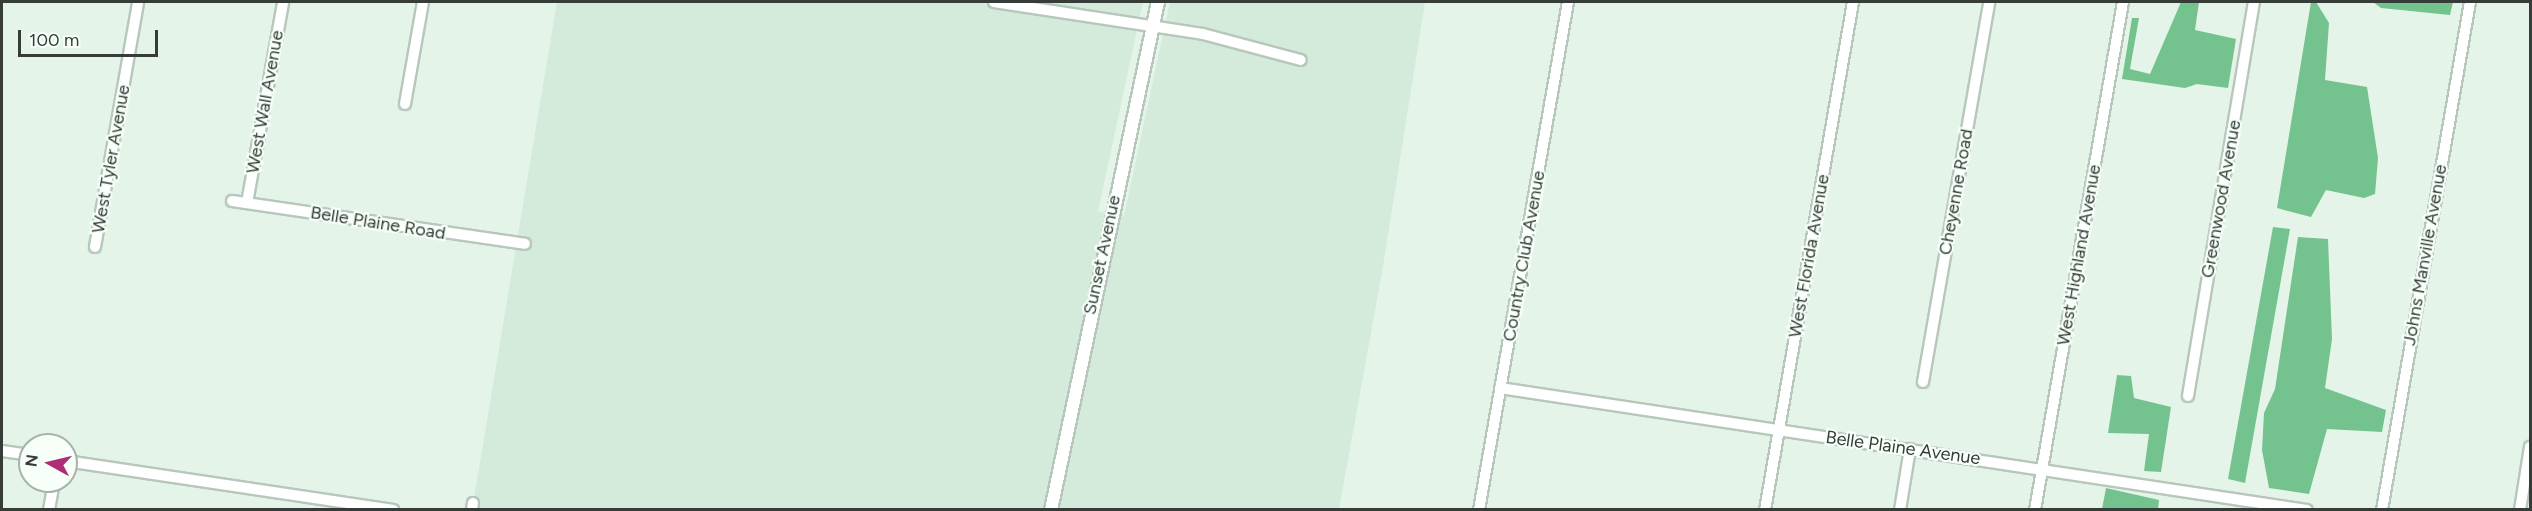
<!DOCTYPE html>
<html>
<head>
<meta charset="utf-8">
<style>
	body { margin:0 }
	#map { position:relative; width:2532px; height:511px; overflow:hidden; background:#e4f4e8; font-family:Figtree,sans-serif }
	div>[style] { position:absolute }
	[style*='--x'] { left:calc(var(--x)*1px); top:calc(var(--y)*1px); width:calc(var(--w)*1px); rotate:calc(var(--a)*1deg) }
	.built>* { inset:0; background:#d4eada }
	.forest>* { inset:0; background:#74c38e }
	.roads { filter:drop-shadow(2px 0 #b8c7bc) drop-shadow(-2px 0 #b8c7bc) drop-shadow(0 2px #b8c7bc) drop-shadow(0 -2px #b8c7bc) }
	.minor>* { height:10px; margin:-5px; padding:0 5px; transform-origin:5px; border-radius:5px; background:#fff }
	.tertiary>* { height:12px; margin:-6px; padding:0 6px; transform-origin:6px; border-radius:6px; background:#fff }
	span { translate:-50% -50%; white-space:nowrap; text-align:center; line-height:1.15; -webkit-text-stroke:4.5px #f6fff8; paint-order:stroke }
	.street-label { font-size:18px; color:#363c37 }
	.frame { position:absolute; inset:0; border:3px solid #363c37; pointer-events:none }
	.north { position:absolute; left:18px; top:433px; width:60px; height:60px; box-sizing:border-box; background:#f6fff8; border:2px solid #a9b1ab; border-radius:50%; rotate:278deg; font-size:16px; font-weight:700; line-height:24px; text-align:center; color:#363c37 }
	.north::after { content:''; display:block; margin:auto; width:21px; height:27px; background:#af2d77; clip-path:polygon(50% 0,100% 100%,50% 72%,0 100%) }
	.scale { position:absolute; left:18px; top:30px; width:140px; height:27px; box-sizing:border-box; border:3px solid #363c37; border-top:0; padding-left:8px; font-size:18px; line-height:21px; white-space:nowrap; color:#363c37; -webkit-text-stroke:4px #f6fff8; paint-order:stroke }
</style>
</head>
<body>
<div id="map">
	<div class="built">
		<i style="clip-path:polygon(557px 2px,1143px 2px,1098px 211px,1124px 216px,1170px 2px,1425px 2px,1383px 266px,1339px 509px,472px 510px)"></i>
	</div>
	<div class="forest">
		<i style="clip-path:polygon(2181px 2px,2199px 2px,2195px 30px,2236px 39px,2228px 88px,2197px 84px,2185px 88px,2122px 79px,2132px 18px,2139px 18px,2130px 69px,2150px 74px)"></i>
		<i style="clip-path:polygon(2311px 2px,2316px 2px,2329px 23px,2325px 80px,2367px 87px,2378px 158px,2375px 194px,2364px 198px,2326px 190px,2311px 217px,2277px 208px)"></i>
		<i style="clip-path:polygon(2373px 2px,2453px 2px,2450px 15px,2381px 8px)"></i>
		<i style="clip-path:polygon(2273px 227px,2290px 229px,2245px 483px,2228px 479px)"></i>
		<i style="clip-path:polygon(2298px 237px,2328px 239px,2332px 339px,2325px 388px,2386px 410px,2382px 432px,2327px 429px,2309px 494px,2269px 488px,2262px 450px,2264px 413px,2275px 389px)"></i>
		<i style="clip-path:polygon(2117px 375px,2131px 376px,2134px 398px,2171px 407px,2161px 472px,2144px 471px,2149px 434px,2108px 433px)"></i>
		<i style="clip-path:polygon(2106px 488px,2159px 500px,2158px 509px,2102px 509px)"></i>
	</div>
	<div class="roads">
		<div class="minor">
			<i style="--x:994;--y:2;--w:211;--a:8.7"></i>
			<i style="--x:1203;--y:34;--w:101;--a:14.9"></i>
			<i style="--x:405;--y:104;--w:104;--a:-80"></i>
			<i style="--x:232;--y:201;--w:296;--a:8.3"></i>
			<i style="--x:247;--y:203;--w:204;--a:-79.8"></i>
			<i style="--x:95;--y:247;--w:249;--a:-80"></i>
			<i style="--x:1923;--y:382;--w:386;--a:-80.1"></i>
			<i style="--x:1500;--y:388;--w:816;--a:8.6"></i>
			<i style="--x:2188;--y:396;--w:399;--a:-80.5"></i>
			<i style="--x:2;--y:451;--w:28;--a:8"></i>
			<i style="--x:66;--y:461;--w:331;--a:8.5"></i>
			<i style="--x:49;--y:510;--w:29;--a:-80"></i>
			<i style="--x:472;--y:510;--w:7;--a:-82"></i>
			<i style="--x:1479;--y:510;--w:516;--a:-80.06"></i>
			<i style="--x:1765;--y:510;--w:516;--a:-80.17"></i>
			<i style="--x:1900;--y:510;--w:62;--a:-80.7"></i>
			<i style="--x:2035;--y:510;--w:516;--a:-80.17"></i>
			<i style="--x:2382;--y:510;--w:516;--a:-80.17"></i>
			<i style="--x:2520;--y:510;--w:64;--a:-81"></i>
		</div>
		<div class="tertiary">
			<i style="--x:1051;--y:510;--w:519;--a:-78.11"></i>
		</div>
	</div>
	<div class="street-label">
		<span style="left:265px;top:102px;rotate:-80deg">West Wall Avenue</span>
		<span style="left:111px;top:159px;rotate:-80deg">West Tyler Avenue</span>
		<span style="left:1956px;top:192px;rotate:-80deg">Cheyenne Road</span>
		<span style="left:2221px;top:199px;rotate:-80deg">Greenwood Avenue</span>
		<span style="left:378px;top:223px;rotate:9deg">Belle Plaine Road</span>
		<span style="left:1102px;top:255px;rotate:-78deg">Sunset Avenue</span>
		<span style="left:2079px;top:255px;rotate:-80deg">West Highland Avenue</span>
		<span style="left:2425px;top:255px;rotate:-80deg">Johns Manville Avenue</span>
		<span style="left:1524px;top:256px;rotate:-80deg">Country Club Avenue</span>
		<span style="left:1809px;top:256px;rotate:-80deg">West Florida Avenue</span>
		<span style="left:1903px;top:448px;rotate:8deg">Belle Plaine Avenue</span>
	</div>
	<div class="frame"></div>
	<div class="north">N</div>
	<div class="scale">100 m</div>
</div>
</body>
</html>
